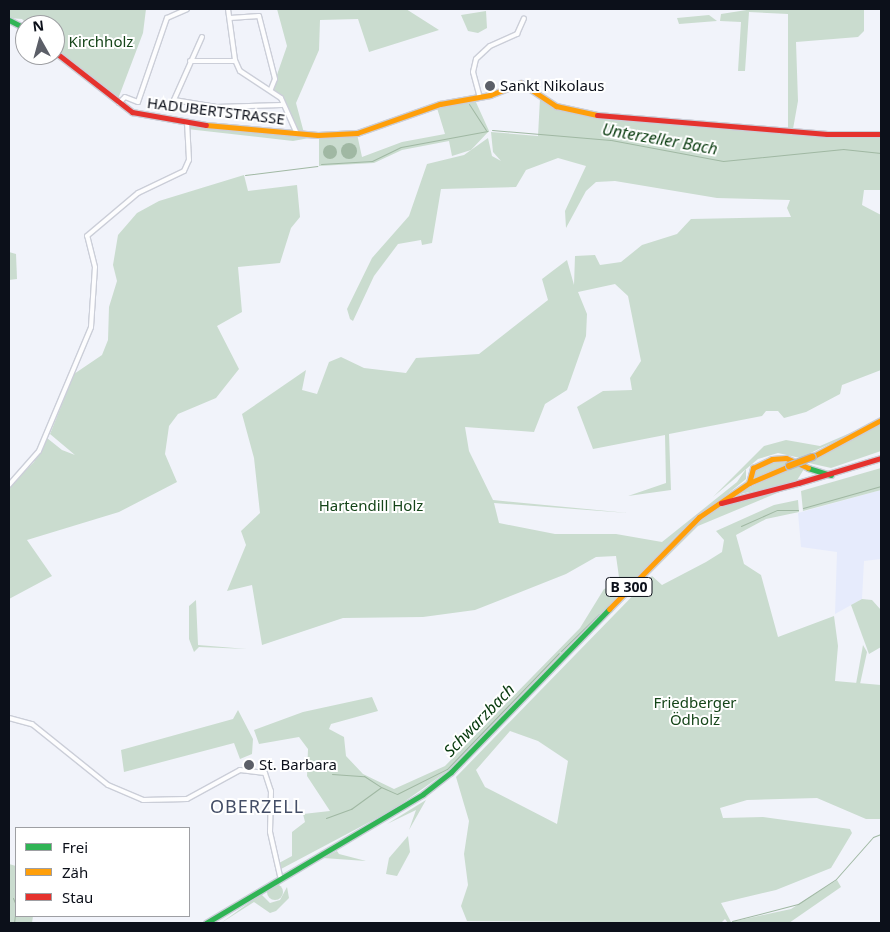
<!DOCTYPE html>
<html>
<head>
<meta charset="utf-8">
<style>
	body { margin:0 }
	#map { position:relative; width:890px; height:932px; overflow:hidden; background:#f1f3fa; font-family:"Noto Sans",sans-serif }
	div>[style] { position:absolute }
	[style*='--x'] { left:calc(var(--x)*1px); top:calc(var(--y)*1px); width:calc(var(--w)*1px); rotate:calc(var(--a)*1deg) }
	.built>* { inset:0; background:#e6ebfc }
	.green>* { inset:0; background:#cadccf }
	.round { border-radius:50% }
	.water>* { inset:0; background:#a0b8a3 }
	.stream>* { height:1px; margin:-0.5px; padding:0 0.5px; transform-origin:0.5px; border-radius:0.5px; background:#a0b8a3 }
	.roads { filter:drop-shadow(1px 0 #cbced8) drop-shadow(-1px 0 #cbced8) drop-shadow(0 1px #cbced8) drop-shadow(0 -1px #cbced8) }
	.street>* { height:4px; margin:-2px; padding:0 2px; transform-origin:2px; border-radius:2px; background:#fdfdfe }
	.fast>* { height:5px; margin:-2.5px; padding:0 2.5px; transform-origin:2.5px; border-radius:2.5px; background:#30b455 }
	.slow>* { height:5px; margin:-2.5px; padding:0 2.5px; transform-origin:2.5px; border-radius:2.5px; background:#ff9f0a }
	.jam>* { height:5px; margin:-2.5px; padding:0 2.5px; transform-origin:2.5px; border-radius:2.5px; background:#e5322d }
	.bridges { filter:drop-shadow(1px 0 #b6bac6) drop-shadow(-1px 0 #b6bac6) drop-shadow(0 1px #b6bac6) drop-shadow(0 -1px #b6bac6) }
	.slow-bridge>* { height:5.5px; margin:-2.75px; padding:0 2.75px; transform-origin:2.75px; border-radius:2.75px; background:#ff9f0a }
	.dots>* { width:14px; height:14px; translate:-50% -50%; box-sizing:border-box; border:2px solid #fff; border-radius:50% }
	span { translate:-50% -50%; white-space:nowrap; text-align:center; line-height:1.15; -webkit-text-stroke:4px #fff; paint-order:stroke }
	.shield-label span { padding:1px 4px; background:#fff; border:1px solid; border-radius:4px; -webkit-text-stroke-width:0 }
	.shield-label { font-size:14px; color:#0c101a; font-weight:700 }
	.park-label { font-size:15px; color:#154519 }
	.poi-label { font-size:15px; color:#0c101a }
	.left { translate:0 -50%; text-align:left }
	.street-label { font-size:15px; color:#0c101a }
	.water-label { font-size:16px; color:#05380b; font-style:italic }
	.quarter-label { font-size:18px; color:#444e67; letter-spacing:1px }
	.frame { position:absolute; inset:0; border:10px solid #0c101a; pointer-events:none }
	.legend { position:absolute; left:15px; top:827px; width:175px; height:90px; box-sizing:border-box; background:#fff; border:1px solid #9e9fa3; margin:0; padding:6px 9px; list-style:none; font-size:15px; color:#0c101a }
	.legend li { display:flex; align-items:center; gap:10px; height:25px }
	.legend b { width:25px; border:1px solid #9e9fa3 }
	.north { position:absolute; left:15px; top:15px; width:50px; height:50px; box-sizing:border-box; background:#fff; border:1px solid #9e9fa3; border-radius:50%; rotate:353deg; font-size:14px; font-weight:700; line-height:20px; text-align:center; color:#0c101a }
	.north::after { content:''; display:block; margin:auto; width:18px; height:22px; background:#5c5f68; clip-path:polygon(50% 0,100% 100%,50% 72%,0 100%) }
</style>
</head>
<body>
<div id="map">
	<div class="built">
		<i style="clip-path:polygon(881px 490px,881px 559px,864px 561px,862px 599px,835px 614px,837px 552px,801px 547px,798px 513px)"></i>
	</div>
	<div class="green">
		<i style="clip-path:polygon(9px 9px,146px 9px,143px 33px,118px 99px,55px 48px,55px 25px,28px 25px,22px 19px,9px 18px)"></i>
		<i style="clip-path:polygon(277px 9px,406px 9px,439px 30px,369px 52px,358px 19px,320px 20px,319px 50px,296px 103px,304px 133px,296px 129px,272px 89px,287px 46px)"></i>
		<i style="clip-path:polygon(753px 9px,864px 9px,864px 31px,858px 37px,796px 42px,798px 101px,793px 129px,788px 128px,788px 14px,749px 12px,745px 71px,738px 71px,741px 22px,720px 21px,721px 14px)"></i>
		<i style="clip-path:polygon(486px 11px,487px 28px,478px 33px,468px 31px,461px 15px)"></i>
		<i style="clip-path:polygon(709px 15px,717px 21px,679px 24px,677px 18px)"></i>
		<i style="clip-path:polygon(540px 98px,568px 112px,612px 119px,881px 136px,881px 190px,864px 190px,862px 205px,881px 215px,881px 370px,842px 385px,840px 394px,806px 412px,784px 418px,778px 411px,766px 411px,762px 416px,669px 434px,671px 490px,628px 496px,666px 483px,665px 435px,593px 449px,577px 407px,603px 391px,632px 390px,630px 378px,641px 361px,628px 296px,615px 284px,578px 292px,587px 314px,586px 336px,567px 390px,545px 404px,534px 432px,465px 427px,469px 451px,493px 500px,628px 513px,494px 503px,499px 523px,555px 534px,616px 534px,662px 542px,737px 482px,746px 469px,746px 479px,678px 534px,449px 770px,394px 809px,281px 869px,279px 863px,292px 856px,292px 832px,305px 822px,303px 814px,330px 811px,307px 776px,308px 749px,299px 737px,259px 744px,254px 730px,303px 712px,372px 697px,378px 711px,331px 724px,329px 729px,344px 737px,346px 756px,363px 774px,394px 789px,445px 766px,580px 628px,604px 589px,620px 584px,616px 556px,596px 557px,566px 574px,475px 610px,423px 617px,343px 618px,262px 645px,252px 585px,227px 591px,246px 545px,241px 531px,260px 513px,254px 458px,242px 414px,306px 370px,302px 390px,317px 394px,329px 362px,341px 357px,364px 368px,406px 373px,416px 358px,479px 354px,548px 300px,542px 279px,567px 260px,574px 285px,575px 256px,595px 255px,600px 265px,621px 262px,642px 245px,677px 234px,691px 219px,791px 217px,787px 208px,790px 200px,717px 198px,615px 181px,596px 182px,586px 191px,566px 228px,565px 211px,586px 166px,558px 158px,526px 170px,516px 187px,441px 189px,432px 243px,422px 245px,421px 240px,398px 244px,374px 276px,353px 321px,350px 319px,347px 309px,372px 258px,409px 216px,427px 164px,464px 155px,488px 138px,492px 156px,501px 161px,493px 152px,491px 132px,538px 136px)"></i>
		<i style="clip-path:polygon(475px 100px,489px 131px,471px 150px,452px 156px,449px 141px,402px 150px,374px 163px,319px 166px,319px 137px,357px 134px,362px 157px,402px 142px,445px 134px,437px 108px)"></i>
		<i style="clip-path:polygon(192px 125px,214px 128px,315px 137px,293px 141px,187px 129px)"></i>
		<i style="clip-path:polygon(244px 175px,248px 191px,297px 185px,300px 217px,291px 228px,280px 263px,238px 267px,242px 312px,217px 326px,239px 369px,216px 398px,178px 414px,169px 426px,165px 454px,177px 482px,119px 512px,27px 540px,52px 576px,9px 599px,9px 487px,34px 462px,47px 438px,62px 450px,75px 455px,50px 434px,74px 374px,102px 355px,108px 340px,109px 307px,117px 281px,113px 265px,118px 235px,137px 213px,159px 201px)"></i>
		<i style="clip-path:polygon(9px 252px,16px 254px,17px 279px,9px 280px)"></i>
		<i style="clip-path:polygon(871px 424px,800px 458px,778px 453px,758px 459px,713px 497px,764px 446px,786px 440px,820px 446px)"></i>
		<i style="clip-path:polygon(881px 424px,881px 451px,831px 468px,809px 463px)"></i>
		<i style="clip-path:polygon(780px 459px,792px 462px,749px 480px,754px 468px)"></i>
		<i style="clip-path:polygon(799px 465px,804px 469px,796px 482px,731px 496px)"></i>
		<i style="clip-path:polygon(881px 468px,881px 490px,803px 511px,801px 491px)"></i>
		<i style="clip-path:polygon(794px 486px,698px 526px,573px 650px,694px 526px,717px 507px)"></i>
		<i style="clip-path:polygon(evenodd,798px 500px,799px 512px,766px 519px,736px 535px,744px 564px,761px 575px,778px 637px,834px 616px,838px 646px,835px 681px,881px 685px,881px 819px,866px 819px,817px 798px,747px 800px,720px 808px,723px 818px,763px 817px,850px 829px,852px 833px,831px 868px,776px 890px,721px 903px,731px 922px,791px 909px,837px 880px,841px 887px,789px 923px,728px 923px,725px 919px,721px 923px,467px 921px,461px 906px,468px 885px,464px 854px,469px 821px,456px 777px,652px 576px,662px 585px,706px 562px,722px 552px,724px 540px,716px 531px,774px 505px,798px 500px,510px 731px,538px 741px,568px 761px,557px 824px,485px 787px,476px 770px,510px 731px)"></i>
		<i style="clip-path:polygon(862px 599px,872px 600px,881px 610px,881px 647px,869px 654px,851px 605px)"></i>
		<i style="clip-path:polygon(196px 600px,198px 645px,247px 649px,199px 647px,194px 652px,189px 639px,189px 606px)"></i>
		<i style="clip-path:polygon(863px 645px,867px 652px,860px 684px,856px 684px)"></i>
		<i style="clip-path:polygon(238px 710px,253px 739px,252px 754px,240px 759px,234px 743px,124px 772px,121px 750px,233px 719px)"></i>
		<i style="clip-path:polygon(464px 762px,435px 790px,393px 817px,350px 838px,406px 808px)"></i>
		<i style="clip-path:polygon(426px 800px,409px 830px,416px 810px,387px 824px)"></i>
		<i style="clip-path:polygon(408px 836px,410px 852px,397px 876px,386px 874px,389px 858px)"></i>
		<i style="clip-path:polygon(337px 851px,339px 854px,366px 861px,323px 858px)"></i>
		<i style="clip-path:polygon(9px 864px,16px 866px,16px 916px,33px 916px,32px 923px,9px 923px)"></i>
		<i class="round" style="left:267px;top:884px;width:16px;height:16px"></i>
		<i style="clip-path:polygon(287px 887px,289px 898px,276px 911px,270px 913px,254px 902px,221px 923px,261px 894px,270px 903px,280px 900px)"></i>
	</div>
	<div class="water">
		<i class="round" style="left:341px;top:143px;width:16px;height:16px"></i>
		<i class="round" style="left:323px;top:145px;width:14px;height:14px"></i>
	</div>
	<div class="stream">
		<i style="--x:469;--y:104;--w:31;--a:57"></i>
		<i style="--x:492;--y:130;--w:119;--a:4.8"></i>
		<i style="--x:611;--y:140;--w:114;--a:10.6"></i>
		<i style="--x:723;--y:161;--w:121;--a:-5.7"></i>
		<i style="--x:843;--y:149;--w:38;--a:6"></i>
		<i style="--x:321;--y:164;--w:51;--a:-3.4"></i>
		<i style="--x:372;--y:161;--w:32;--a:-26"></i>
		<i style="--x:401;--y:147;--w:88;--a:-10.4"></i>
		<i style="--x:245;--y:175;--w:73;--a:-7.1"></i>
		<i style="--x:803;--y:508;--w:81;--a:-15.8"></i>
		<i style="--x:741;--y:526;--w:39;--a:-24"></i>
		<i style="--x:777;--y:510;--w:21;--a:0"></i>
		<i style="--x:561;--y:651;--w:53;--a:-44.2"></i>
		<i style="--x:332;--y:774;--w:32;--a:4"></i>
		<i style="--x:364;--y:776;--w:20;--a:33"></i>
		<i style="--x:326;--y:818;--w:27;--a:-20"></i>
		<i style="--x:351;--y:809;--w:37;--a:-36"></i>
		<i style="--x:381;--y:787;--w:17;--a:24"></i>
		<i style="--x:397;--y:794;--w:56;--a:-26.6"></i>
		<i style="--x:447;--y:769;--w:161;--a:-46"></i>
		<i style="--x:13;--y:898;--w:8;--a:67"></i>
		<i style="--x:732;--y:921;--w:68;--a:-14.4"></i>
		<i style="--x:798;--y:904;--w:45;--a:-33.3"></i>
		<i style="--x:836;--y:879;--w:56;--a:-48.6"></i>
		<i style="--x:873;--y:837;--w:9;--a:-21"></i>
		<i style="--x:14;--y:923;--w:17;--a:-83"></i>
	</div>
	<div class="roads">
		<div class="street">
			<i style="--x:228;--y:9;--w:51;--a:82.2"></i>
			<i style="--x:235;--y:60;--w:12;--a:66"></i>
			<i style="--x:240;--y:71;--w:49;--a:33.4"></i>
			<i style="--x:281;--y:98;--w:39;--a:66"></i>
			<i style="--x:230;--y:18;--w:29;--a:-4"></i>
			<i style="--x:259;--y:16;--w:65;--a:75.7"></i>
			<i style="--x:275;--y:79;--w:11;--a:112"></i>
			<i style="--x:202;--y:37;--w:69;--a:114"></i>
			<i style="--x:174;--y:100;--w:43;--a:9.5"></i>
			<i style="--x:216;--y:107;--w:66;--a:-1.7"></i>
			<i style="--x:190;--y:61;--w:45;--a:0"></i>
			<i style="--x:480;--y:98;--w:27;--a:-105"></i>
			<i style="--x:473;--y:72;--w:13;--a:-77"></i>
			<i style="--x:476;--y:59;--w:19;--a:-43"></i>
			<i style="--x:490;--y:46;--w:30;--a:-24"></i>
			<i style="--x:517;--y:34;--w:17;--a:-66"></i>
			<i style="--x:119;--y:103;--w:8;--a:-45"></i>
			<i style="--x:125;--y:97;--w:14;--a:21"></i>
			<i style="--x:138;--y:102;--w:89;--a:-71"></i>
			<i style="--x:167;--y:18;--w:22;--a:-24"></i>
			<i style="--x:9;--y:485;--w:45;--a:-48.6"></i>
			<i style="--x:39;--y:451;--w:134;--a:-67.2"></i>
			<i style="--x:91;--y:327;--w:60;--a:-86.2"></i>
			<i style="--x:95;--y:267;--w:32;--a:-104"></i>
			<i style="--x:87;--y:236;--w:67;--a:-40.1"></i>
			<i style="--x:138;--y:193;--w:51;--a:-25.6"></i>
			<i style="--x:184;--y:171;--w:12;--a:-66"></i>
			<i style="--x:189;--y:160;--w:37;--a:-93"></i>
			<i style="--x:9;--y:718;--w:24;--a:15"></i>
			<i style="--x:32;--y:724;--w:97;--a:38.8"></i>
			<i style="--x:108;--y:785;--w:38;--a:23"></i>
			<i style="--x:143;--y:800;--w:44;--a:-1.3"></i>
			<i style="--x:187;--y:799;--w:60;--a:-28.7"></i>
			<i style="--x:240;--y:770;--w:25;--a:7"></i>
			<i style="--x:265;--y:773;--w:19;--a:72"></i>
			<i style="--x:271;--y:791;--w:41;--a:91.4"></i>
			<i style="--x:270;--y:832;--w:45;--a:77.2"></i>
		</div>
		<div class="fast">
			<i style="--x:9;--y:20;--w:18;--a:27"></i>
			<i style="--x:808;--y:468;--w:24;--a:17"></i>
			<i style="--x:206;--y:923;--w:252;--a:-30.7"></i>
			<i style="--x:423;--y:794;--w:36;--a:-38"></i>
			<i style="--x:451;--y:772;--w:227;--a:-45.9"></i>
		</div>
		<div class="slow">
			<i style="--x:206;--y:125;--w:112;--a:5.1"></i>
			<i style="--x:318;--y:135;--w:39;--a:-3"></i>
			<i style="--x:357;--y:133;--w:88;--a:-19.3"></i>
			<i style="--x:440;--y:104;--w:51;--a:-10.2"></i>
			<i style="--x:490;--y:95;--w:33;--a:-21"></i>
			<i style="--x:521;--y:83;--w:42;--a:33.3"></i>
			<i style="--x:556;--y:106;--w:42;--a:12.4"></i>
			<i style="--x:812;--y:457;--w:78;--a:-28.2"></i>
			<i style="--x:749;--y:483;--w:16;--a:-75"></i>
			<i style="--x:753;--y:468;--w:21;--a:-25"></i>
			<i style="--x:772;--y:459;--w:14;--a:-4"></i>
			<i style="--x:786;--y:458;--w:24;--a:24"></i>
			<i style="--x:609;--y:609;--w:129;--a:-45.6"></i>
			<i style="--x:699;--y:517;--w:60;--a:-34.2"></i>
			<i style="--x:749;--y:483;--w:43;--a:-23"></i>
		</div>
		<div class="jam">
			<i style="--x:55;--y:52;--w:98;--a:37.9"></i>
			<i style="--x:132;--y:112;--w:75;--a:10"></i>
			<i style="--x:597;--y:115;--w:231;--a:4.7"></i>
			<i style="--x:827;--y:134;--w:54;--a:0"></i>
			<i style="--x:798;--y:483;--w:87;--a:-16.8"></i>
			<i style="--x:721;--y:503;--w:80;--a:-14.6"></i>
		</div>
	</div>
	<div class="bridges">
		<div class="slow-bridge">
			<i style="--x:789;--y:466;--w:25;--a:-21"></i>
		</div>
	</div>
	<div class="dots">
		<i style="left:490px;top:86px;background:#5c5f68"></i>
		<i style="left:249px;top:765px;background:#5c5f68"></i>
	</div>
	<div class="shield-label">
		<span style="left:629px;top:587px">B 300</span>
	</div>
	<div class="park-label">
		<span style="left:101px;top:42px">Kirchholz</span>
		<span style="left:371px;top:506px">Hartendill Holz</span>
		<span style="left:695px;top:711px">Friedberger<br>Ödholz</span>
	</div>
	<div class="poi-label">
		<span class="left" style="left:500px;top:86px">Sankt Nikolaus</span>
		<span class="left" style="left:259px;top:765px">St. Barbara</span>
	</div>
	<div class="street-label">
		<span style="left:216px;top:111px;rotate:7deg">HADUBERTSTRASSE</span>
	</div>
	<div class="water-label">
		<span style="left:660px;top:139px;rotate:10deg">Unterzeller Bach</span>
		<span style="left:479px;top:720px;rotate:-46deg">Schwarzbach</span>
	</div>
	<div class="quarter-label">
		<span style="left:257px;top:806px">OBERZELL</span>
	</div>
	<div class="frame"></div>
	<ul class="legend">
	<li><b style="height:6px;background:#30b455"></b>Frei</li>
	<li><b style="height:6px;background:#ff9f0a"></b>Zäh</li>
	<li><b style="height:6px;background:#e5322d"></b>Stau</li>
	</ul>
	<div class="north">N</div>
</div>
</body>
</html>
